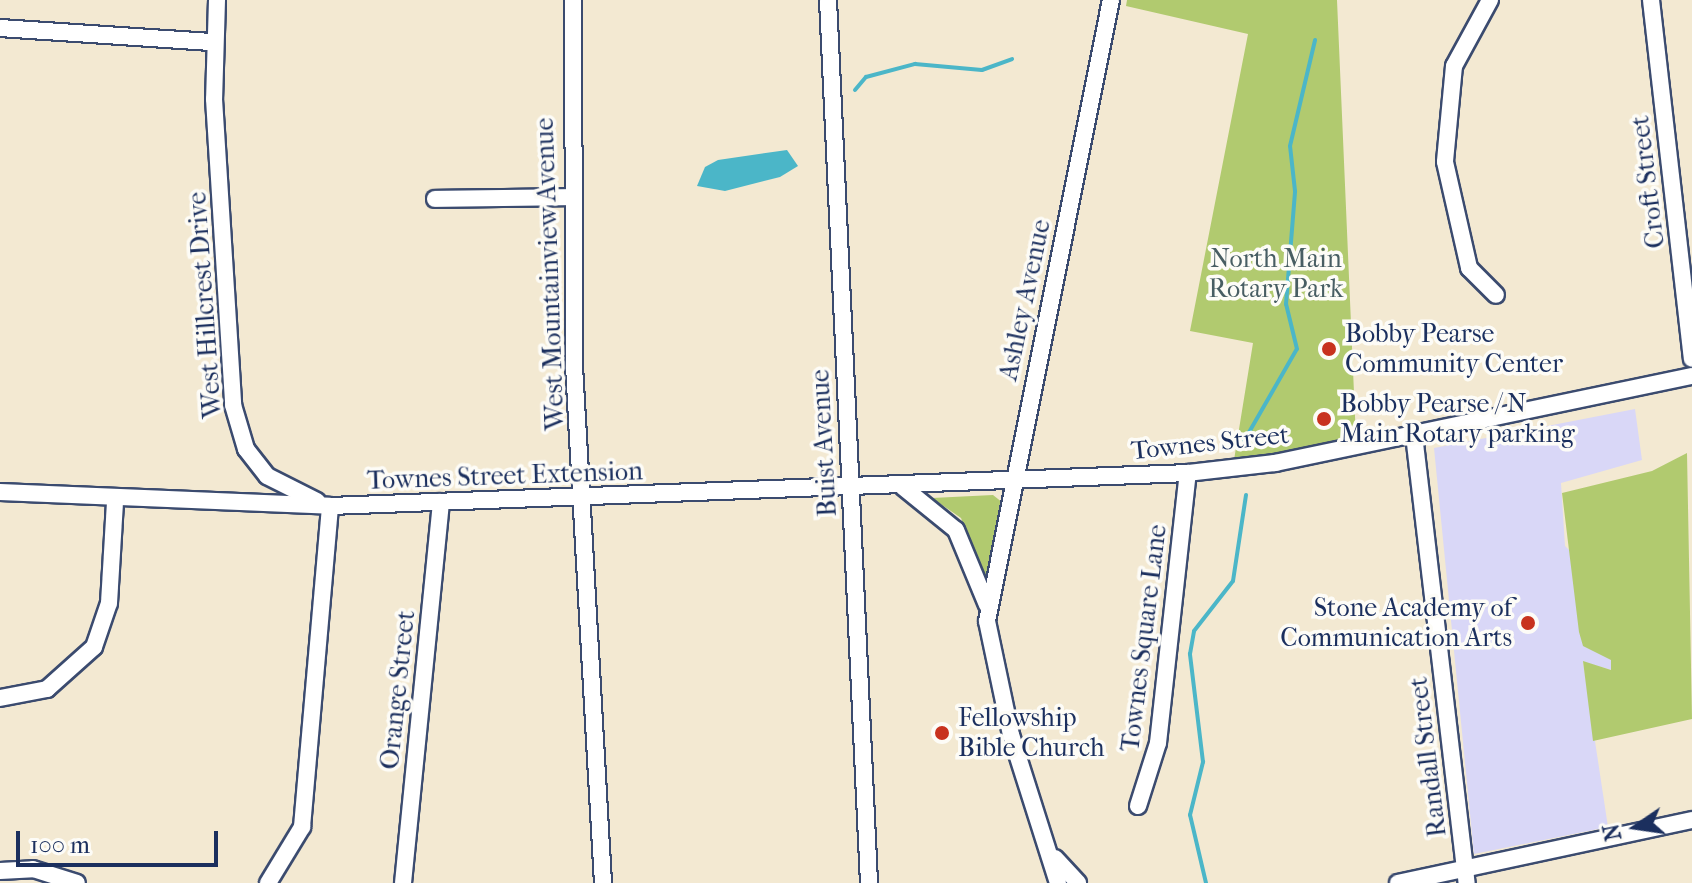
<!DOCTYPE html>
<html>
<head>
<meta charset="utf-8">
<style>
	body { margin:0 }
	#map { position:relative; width:1692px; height:883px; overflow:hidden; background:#f3e9d2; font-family:"IM FELL French Canon",serif }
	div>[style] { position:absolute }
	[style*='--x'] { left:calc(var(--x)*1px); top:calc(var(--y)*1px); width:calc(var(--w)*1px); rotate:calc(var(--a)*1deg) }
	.built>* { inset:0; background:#d9d7f7 }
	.green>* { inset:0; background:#b1ca6f }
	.water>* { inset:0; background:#4bb6c8 }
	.stream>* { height:4px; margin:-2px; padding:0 2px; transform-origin:2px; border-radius:2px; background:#4bb6c8 }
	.roads { filter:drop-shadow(2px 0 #3b4b6f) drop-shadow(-2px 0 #3b4b6f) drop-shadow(0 2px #3b4b6f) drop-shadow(0 -2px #3b4b6f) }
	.minor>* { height:16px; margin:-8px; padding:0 8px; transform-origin:8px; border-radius:8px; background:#fff }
	.dots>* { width:22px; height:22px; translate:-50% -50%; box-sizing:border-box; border:4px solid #fdfcf7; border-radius:50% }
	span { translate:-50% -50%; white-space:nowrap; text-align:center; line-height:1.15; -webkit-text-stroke:7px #fdfcf7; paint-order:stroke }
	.street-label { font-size:26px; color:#1b2f5e }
	.park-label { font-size:26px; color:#485e63 }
	.poi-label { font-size:26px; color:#1b2f5e }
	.left { translate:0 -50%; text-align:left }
	.right { translate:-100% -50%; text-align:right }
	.north { position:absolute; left:1596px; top:787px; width:80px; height:80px; -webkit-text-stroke:6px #fdfcf7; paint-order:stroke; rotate:257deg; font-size:22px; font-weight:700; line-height:32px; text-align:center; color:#1b2f5e }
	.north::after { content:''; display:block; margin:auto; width:28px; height:36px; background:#1b2f5e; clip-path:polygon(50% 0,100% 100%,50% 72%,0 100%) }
	.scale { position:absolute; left:16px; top:831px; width:202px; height:36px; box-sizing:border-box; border:4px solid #1b2f5e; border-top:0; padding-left:10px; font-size:24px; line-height:28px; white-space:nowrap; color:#1b2f5e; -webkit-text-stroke:6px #fdfcf7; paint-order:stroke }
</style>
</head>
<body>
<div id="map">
	<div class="built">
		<i style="clip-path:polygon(1635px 409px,1642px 460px,1561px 483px,1565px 546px,1602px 582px,1612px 670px,1583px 662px,1608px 827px,1474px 854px,1434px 448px)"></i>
	</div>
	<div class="green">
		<i style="clip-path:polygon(1127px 0,1337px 0,1356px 439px,1234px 460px,1253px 343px,1190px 331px,1248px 34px,1126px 6px)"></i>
		<i style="clip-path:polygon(1687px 453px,1692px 719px,1593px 741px,1583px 661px,1611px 670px,1611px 660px,1583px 646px,1579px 632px,1562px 493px,1652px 471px)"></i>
		<i style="clip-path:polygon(993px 495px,1003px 503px,987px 586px,961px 518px,932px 498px)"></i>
	</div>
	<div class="water">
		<i style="clip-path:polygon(787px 150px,798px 166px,780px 177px,725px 191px,697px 186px,705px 167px,718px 160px)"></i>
	</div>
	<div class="stream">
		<i style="--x:855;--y:90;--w:17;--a:-50"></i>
		<i style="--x:866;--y:77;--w:51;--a:-14.9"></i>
		<i style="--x:915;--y:64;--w:67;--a:5.1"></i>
		<i style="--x:982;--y:70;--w:32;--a:-20"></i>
		<i style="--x:1244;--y:441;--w:106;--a:-60.1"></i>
		<i style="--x:1297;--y:349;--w:46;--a:-103.7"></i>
		<i style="--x:1286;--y:304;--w:113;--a:-85.4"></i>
		<i style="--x:1295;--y:191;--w:45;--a:-96.3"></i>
		<i style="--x:1290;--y:146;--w:109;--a:-76.7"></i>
		<i style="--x:1206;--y:883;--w:70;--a:-103.2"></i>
		<i style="--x:1190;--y:815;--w:55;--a:-76.2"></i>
		<i style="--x:1203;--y:762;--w:109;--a:-96.9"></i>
		<i style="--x:1190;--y:654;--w:23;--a:-80"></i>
		<i style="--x:1194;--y:631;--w:63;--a:-52"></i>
		<i style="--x:1233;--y:581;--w:87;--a:-81.4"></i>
	</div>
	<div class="roads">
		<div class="minor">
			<i style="--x:217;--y:0;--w:99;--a:91.7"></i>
			<i style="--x:214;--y:99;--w:307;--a:86.4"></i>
			<i style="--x:233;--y:405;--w:46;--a:73.5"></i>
			<i style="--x:246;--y:449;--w:34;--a:52"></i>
			<i style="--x:267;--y:476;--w:56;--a:26.6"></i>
			<i style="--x:573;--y:0;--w:366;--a:89.8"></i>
			<i style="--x:574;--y:366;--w:518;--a:86.79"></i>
			<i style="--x:828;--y:0;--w:884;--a:87.34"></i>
			<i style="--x:1490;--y:0;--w:75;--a:118.6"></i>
			<i style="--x:1454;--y:66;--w:96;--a:95.4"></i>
			<i style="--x:1445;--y:162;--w:109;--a:77.2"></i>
			<i style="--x:1469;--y:268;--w:38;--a:45"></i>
			<i style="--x:1651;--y:0;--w:361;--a:83.5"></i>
			<i style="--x:0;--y:28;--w:213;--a:3.8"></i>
			<i style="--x:435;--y:199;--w:136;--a:-0.8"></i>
			<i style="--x:1414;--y:435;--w:451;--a:83.3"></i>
			<i style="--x:903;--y:487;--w:68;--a:39.1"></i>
			<i style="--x:956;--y:530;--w:81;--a:67.5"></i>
			<i style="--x:0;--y:492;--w:330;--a:2.4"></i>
			<i style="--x:330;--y:506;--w:859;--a:-2.2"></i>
			<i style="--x:1188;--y:473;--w:88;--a:-6.6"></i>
			<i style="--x:1275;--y:463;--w:426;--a:-11.8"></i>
			<i style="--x:0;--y:698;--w:48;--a:-10.8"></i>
			<i style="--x:47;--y:689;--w:63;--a:-41.8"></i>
			<i style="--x:94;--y:647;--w:46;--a:-71.2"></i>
			<i style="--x:109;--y:603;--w:102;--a:-86.6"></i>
			<i style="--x:1138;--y:806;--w:66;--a:-72.4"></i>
			<i style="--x:1158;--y:743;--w:272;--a:-83.7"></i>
			<i style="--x:1055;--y:858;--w:34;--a:47"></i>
			<i style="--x:0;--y:871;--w:33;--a:-3"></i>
			<i style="--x:33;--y:869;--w:46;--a:17.7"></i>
			<i style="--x:268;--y:883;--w:66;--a:-58.7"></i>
			<i style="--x:302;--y:827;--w:322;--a:-85"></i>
			<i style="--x:403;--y:883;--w:383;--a:-84.3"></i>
			<i style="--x:1058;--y:883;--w:155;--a:-107.6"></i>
			<i style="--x:1011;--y:735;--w:116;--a:-101.9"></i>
			<i style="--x:987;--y:621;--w:633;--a:-78.71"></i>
			<i style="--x:1398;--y:883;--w:301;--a:-12.1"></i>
		</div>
	</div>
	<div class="dots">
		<i style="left:1329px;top:349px;background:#c8321e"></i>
		<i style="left:1324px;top:419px;background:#c8321e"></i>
		<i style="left:1528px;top:623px;background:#c8321e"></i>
		<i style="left:942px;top:733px;background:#c8321e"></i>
	</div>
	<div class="street-label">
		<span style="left:1648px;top:182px;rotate:-97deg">Croft Street</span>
		<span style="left:550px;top:274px;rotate:-92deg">West Mountainview Avenue</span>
		<span style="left:1025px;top:300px;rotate:-78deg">Ashley Avenue</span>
		<span style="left:205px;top:305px;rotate:-94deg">West Hillcrest Drive</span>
		<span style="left:824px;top:443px;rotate:-93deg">Buist Avenue</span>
		<span style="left:1210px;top:443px;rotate:-6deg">Townes Street</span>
		<span style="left:505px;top:476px;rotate:-2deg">Townes Street Extension</span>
		<span style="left:1144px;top:638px;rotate:-83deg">Townes Square Lane</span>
		<span style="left:398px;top:690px;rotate:-84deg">Orange Street</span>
		<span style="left:1428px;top:757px;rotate:-97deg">Randall Street</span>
	</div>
	<div class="park-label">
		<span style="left:1276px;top:274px">North Main<br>Rotary Park</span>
	</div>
	<div class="poi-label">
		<span class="left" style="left:1345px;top:349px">Bobby Pearse<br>Community Center</span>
		<span class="left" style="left:1340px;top:419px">Bobby Pearse / N<br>Main Rotary parking</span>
		<span class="right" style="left:1512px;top:623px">Stone Academy of<br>Communication Arts</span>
		<span class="left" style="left:958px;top:733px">Fellowship<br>Bible Church</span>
	</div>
	<div class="north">N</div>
	<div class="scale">100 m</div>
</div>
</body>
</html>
